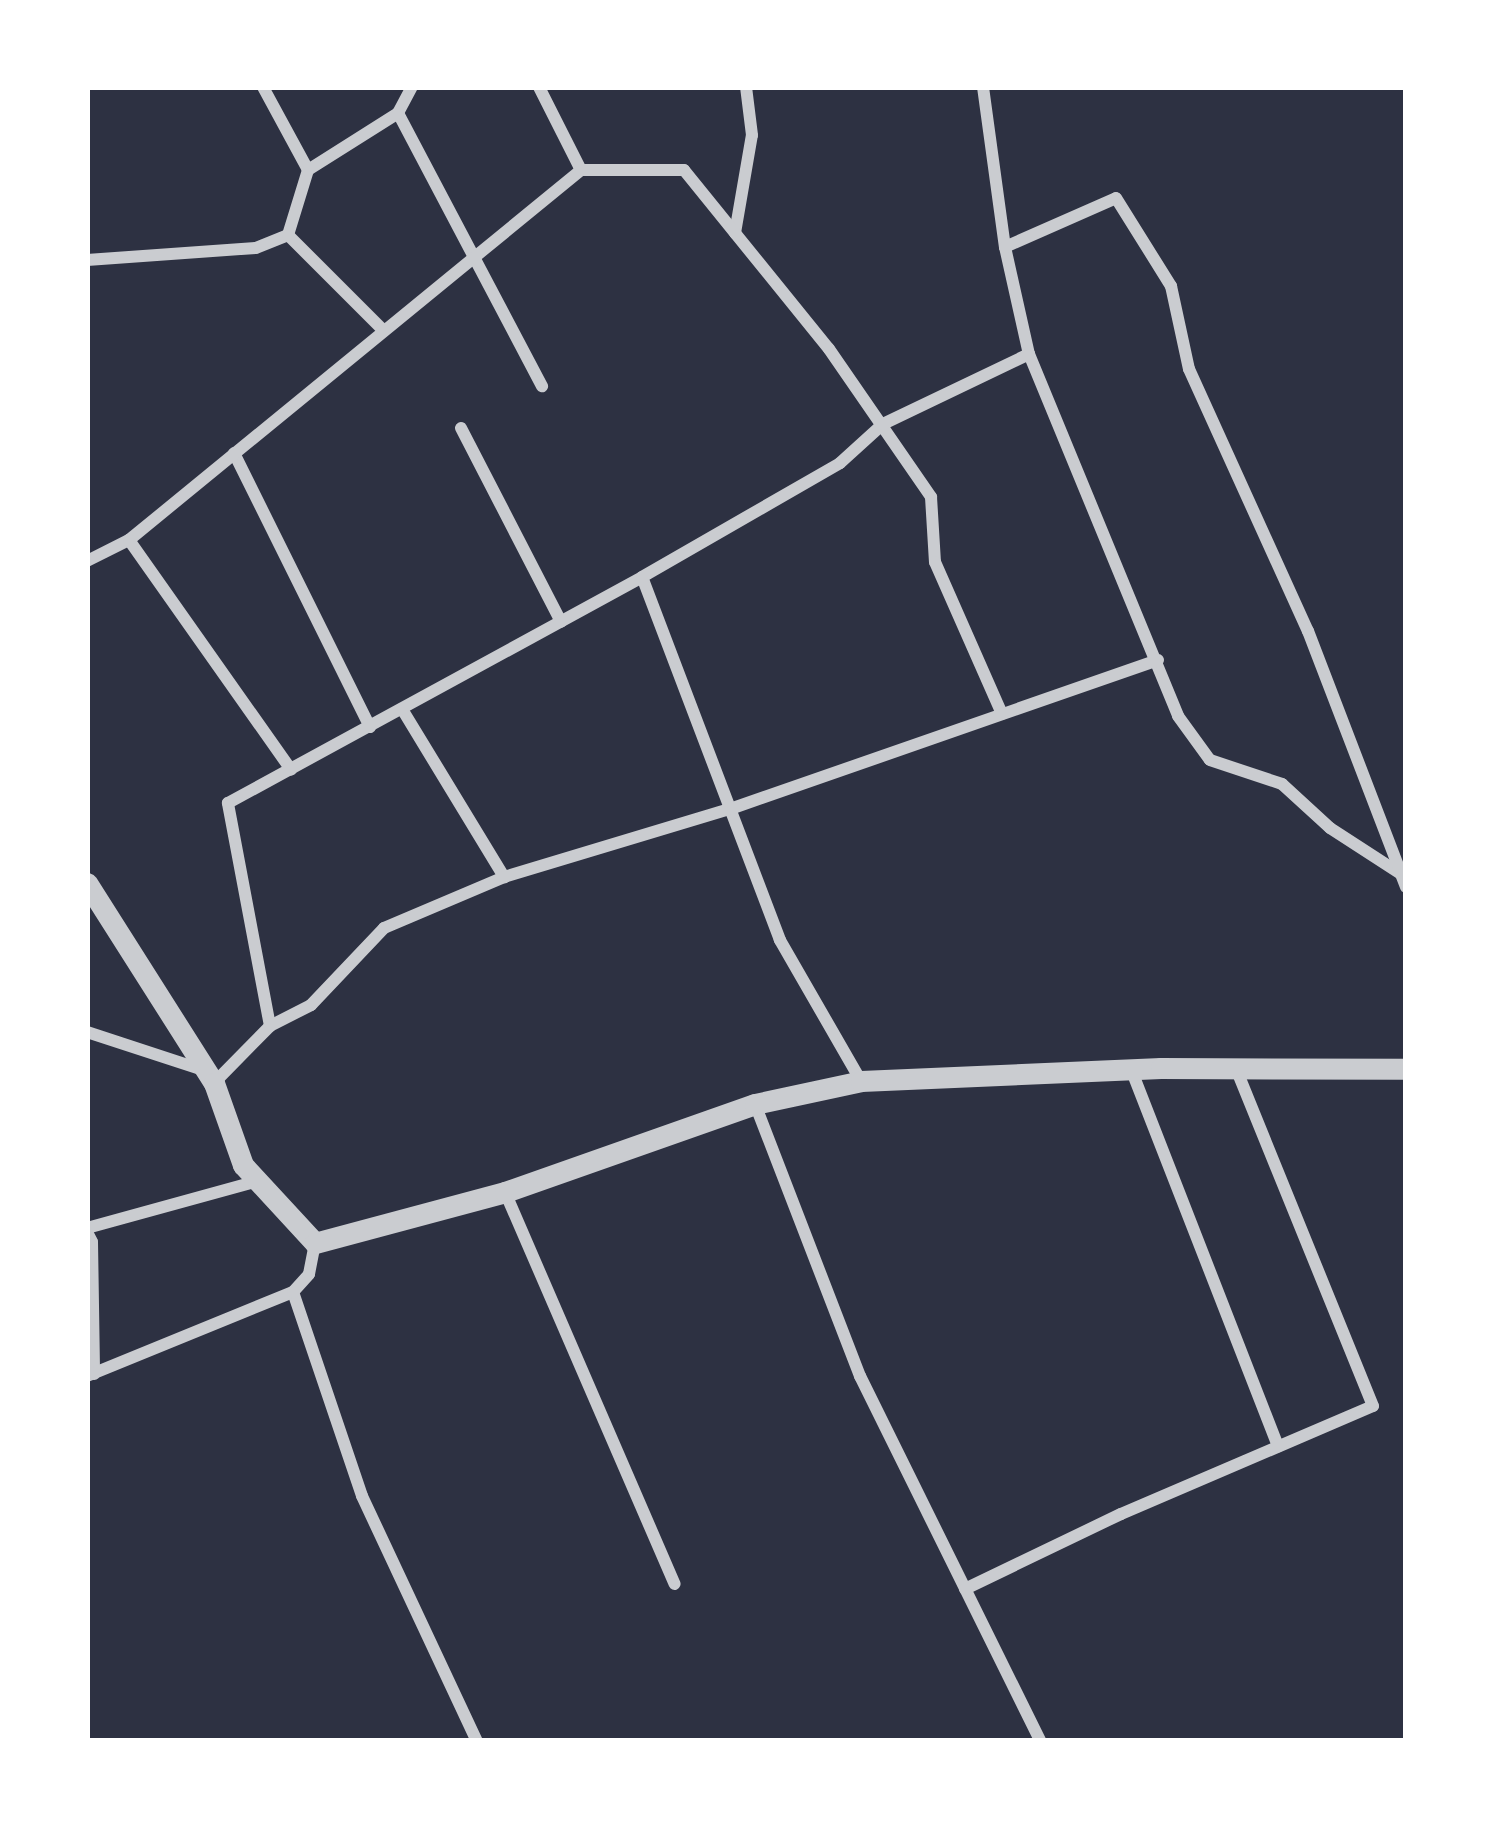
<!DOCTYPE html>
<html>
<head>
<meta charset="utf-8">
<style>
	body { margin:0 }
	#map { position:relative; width:1493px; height:1828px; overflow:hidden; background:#2d3142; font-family:Bitter,serif }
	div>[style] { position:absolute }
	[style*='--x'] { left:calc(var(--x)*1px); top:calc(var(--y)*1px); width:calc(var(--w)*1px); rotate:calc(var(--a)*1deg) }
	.minor>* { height:12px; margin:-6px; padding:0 6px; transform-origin:6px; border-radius:6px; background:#caccd0 }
	.tertiary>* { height:21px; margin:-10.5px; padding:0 10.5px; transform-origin:10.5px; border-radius:10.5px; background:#caccd0 }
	span { translate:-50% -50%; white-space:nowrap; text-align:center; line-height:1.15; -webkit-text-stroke:12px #fff; paint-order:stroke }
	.frame { position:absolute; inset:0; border:90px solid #fff; pointer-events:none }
</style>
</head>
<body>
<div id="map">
	<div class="minor">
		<i style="--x:263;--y:87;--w:94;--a:61.5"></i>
		<i style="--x:539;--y:87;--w:93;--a:63.2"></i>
		<i style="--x:983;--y:87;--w:162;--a:82.2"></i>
		<i style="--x:1005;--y:247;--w:110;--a:77.4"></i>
		<i style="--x:1029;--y:354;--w:391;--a:67.6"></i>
		<i style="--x:1178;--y:716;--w:54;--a:54"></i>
		<i style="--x:1210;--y:760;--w:76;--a:18.4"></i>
		<i style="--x:1282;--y:784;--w:65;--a:42.5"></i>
		<i style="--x:1330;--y:828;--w:85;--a:32.9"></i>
		<i style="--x:1401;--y:874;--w:14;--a:69"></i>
		<i style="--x:398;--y:113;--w:309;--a:62.2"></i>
		<i style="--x:735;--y:233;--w:99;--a:-80.2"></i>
		<i style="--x:752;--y:135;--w:48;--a:-97.1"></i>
		<i style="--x:1005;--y:247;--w:121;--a:-23.8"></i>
		<i style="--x:1116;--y:198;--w:104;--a:58"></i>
		<i style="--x:1171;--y:286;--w:85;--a:77.8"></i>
		<i style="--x:1189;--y:369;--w:288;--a:65.6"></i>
		<i style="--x:1308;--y:631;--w:259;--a:69"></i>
		<i style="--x:87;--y:260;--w:169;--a:-4.1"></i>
		<i style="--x:256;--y:248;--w:35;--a:-22"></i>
		<i style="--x:383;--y:330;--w:134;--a:-135"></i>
		<i style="--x:288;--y:235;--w:68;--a:-72.9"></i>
		<i style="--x:308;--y:170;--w:107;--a:-32.3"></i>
		<i style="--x:398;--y:113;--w:30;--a:-62"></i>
		<i style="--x:461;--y:428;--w:218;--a:62.7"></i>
		<i style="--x:234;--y:453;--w:306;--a:63.6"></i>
		<i style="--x:129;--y:540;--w:584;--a:-39.3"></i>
		<i style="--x:581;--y:170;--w:103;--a:0"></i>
		<i style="--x:684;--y:170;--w:230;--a:51"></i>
		<i style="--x:829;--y:349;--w:180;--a:55.4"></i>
		<i style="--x:931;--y:497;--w:65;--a:86.5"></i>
		<i style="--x:935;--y:562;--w:166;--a:66.2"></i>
		<i style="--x:87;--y:561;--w:47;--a:-26.6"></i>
		<i style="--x:129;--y:540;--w:281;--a:54.8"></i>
		<i style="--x:402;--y:709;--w:197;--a:58.7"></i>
		<i style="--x:270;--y:1026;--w:227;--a:-100.7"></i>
		<i style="--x:228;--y:803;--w:472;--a:-28.6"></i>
		<i style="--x:87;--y:1032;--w:125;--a:18.1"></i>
		<i style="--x:1131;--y:1069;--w:405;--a:68.7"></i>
		<i style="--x:861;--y:1081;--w:163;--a:-119.9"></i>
		<i style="--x:780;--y:940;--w:388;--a:-110.8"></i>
		<i style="--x:642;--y:577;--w:228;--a:-29.9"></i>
		<i style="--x:840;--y:463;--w:58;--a:-42.2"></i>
		<i style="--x:883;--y:424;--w:162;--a:-25.6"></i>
		<i style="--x:214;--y:1083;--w:80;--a:-45.5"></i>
		<i style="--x:270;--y:1026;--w:46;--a:-27.1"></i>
		<i style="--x:311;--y:1005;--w:106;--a:-46.5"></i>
		<i style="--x:384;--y:928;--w:130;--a:-23"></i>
		<i style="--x:504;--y:877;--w:239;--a:-16.8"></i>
		<i style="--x:733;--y:808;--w:450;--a:-19.2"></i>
		<i style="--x:755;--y:1104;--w:292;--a:68.9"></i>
		<i style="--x:860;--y:1376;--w:407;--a:63.7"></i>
		<i style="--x:505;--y:1192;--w:427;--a:66.6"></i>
		<i style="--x:87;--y:1228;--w:177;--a:-15.4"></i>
		<i style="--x:87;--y:1232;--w:11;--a:63"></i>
		<i style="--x:92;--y:1242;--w:132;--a:89.1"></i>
		<i style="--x:293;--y:1292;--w:215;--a:71.3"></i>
		<i style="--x:362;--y:1496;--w:271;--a:64.9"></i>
		<i style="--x:87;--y:1376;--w:222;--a:-22.2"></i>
		<i style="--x:293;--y:1292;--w:24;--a:-48"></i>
		<i style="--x:309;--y:1274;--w:32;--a:-79"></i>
		<i style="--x:965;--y:1589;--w:173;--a:-25.7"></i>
		<i style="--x:1121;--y:1514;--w:274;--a:-23.2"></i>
		<i style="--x:1373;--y:1406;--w:362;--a:-112.1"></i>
	</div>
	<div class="tertiary">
		<i style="--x:87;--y:883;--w:237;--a:57.6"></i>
		<i style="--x:214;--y:1083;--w:87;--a:70.5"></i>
		<i style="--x:243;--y:1165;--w:106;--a:47.3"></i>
		<i style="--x:315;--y:1243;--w:197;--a:-15"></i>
		<i style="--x:505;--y:1192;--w:265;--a:-19.4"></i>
		<i style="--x:755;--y:1104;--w:108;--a:-12.2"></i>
		<i style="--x:861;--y:1081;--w:300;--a:-2.5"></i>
		<i style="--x:1161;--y:1068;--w:245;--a:0.2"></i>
	</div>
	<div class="frame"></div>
</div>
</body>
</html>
